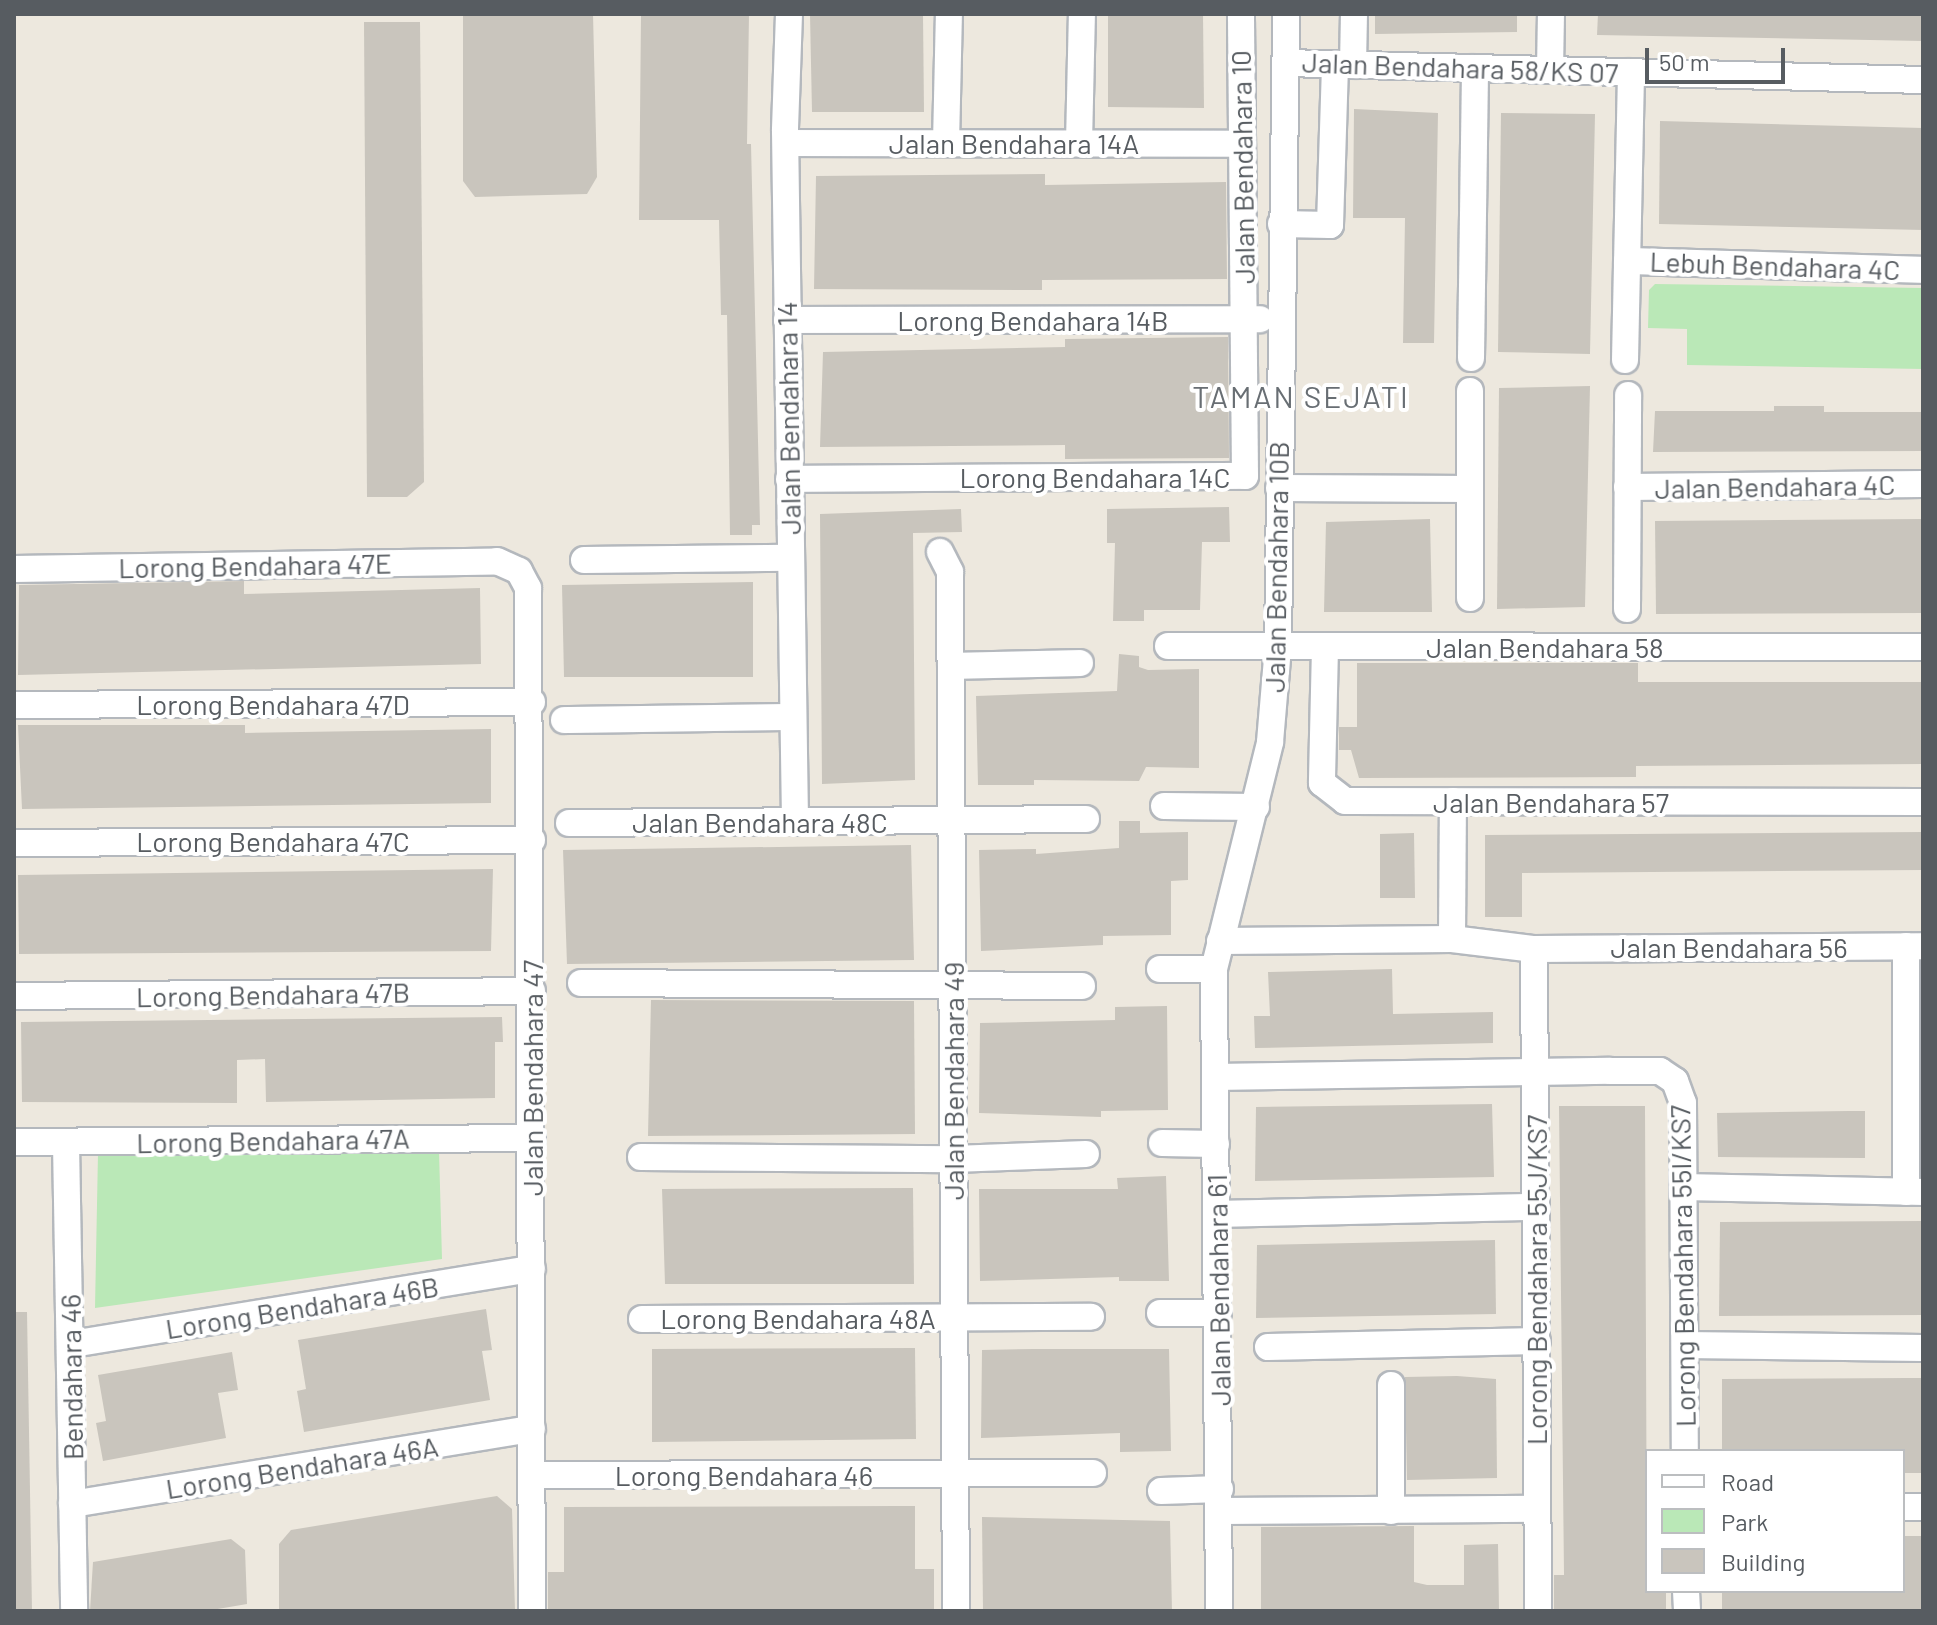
<!DOCTYPE html>
<html>
<head>
<meta charset="utf-8">
<style>
	body { margin:0 }
	#map { position:relative; width:1937px; height:1625px; overflow:hidden; background:#ede8de; font-family:Barlow,sans-serif }
	div>[style] { position:absolute }
	[style*='--x'] { left:calc(var(--x)*1px); top:calc(var(--y)*1px); width:calc(var(--w)*1px); rotate:calc(var(--a)*1deg) }
	.green>* { inset:0; background:#bae8b7 }
	.building>* { inset:0; background:#c9c5bd }
	.roads { filter:drop-shadow(2px 0 #b4b8bd) drop-shadow(-2px 0 #b4b8bd) drop-shadow(0 2px #b4b8bd) drop-shadow(0 -2px #b4b8bd) }
	.minor>* { height:26px; margin:-13px; padding:0 13px; transform-origin:13px; border-radius:13px; background:#fff }
	span { translate:-50% -50%; white-space:nowrap; text-align:center; line-height:1.15; -webkit-text-stroke:8px #fff; paint-order:stroke }
	.street-label { font-size:28px; color:#575c61 }
	.neighbourhood-label { font-size:30px; color:#686e73; letter-spacing:2px }
	.frame { position:absolute; inset:0; border:16px solid #575c61; pointer-events:none }
	.legend { position:absolute; left:1645px; top:1449px; width:260px; height:144px; box-sizing:border-box; background:#fff; border:2px solid #bcbec0; margin:0; padding:10px 14px; list-style:none; font-size:24px; color:#575c61 }
	.legend li { display:flex; align-items:center; gap:16px; height:40px }
	.legend b { width:40px; border:2px solid #bcbec0 }
	.scale { position:absolute; left:1645px; top:48px; width:140px; height:36px; box-sizing:border-box; border:4px solid #575c61; border-top:0; padding-left:10px; font-size:24px; line-height:28px; white-space:nowrap; color:#575c61; -webkit-text-stroke:6px #fff; paint-order:stroke }
</style>
</head>
<body>
<div id="map">
	<div class="green">
		<i style="clip-path:polygon(1655px 284px,1923px 288px,1923px 369px,1687px 365px,1687px 329px,1648px 328px,1649px 290px)"></i>
		<i style="clip-path:polygon(439px 1151px,442px 1259px,95px 1308px,98px 1153px)"></i>
	</div>
	<div class="building">
		<i style="clip-path:polygon(463px 14px,593px 14px,597px 177px,587px 194px,475px 197px,463px 181px)"></i>
		<i style="clip-path:polygon(749px 14px,747px 144px,751px 144px,760px 525px,752px 525px,752px 535px,730px 535px,727px 315px,721px 315px,719px 220px,639px 220px,641px 15px)"></i>
		<i style="clip-path:polygon(810px 14px,923px 14px,924px 112px,812px 112px)"></i>
		<i style="clip-path:polygon(1108px 14px,1203px 14px,1204px 108px,1108px 107px)"></i>
		<i style="clip-path:polygon(1375px 14px,1517px 14px,1517px 32px,1375px 34px)"></i>
		<i style="clip-path:polygon(1598px 14px,1923px 14px,1923px 41px,1597px 35px)"></i>
		<i style="clip-path:polygon(364px 22px,420px 22px,424px 482px,407px 497px,367px 497px)"></i>
		<i style="clip-path:polygon(1354px 109px,1438px 113px,1434px 343px,1403px 343px,1405px 218px,1353px 218px)"></i>
		<i style="clip-path:polygon(1501px 113px,1595px 114px,1590px 354px,1498px 352px)"></i>
		<i style="clip-path:polygon(1660px 121px,1923px 128px,1923px 230px,1659px 224px)"></i>
		<i style="clip-path:polygon(1045px 174px,1045px 185px,1226px 182px,1227px 279px,1042px 280px,1042px 290px,814px 289px,816px 176px)"></i>
		<i style="clip-path:polygon(1228px 337px,1229px 458px,1065px 459px,1065px 445px,820px 447px,823px 352px,1065px 347px,1065px 339px)"></i>
		<i style="clip-path:polygon(1590px 386px,1585px 607px,1497px 609px,1499px 388px)"></i>
		<i style="clip-path:polygon(1774px 406px,1824px 406px,1824px 412px,1923px 412px,1923px 451px,1653px 452px,1655px 411px,1774px 411px)"></i>
		<i style="clip-path:polygon(1229px 507px,1230px 542px,1202px 542px,1200px 610px,1144px 610px,1144px 621px,1113px 621px,1115px 543px,1107px 543px,1107px 509px)"></i>
		<i style="clip-path:polygon(961px 509px,962px 532px,913px 533px,915px 780px,822px 784px,820px 514px)"></i>
		<i style="clip-path:polygon(1430px 519px,1432px 612px,1324px 612px,1326px 522px)"></i>
		<i style="clip-path:polygon(1923px 519px,1923px 613px,1656px 614px,1655px 521px)"></i>
		<i style="clip-path:polygon(244px 581px,244px 594px,480px 588px,481px 664px,18px 675px,19px 585px)"></i>
		<i style="clip-path:polygon(753px 582px,753px 677px,564px 677px,562px 585px)"></i>
		<i style="clip-path:polygon(1119px 654px,1139px 656px,1139px 667px,1148px 670px,1199px 669px,1199px 768px,1146px 767px,1139px 781px,1034px 780px,1034px 785px,978px 785px,976px 696px,1117px 691px)"></i>
		<i style="clip-path:polygon(1357px 663px,1638px 663px,1638px 682px,1923px 682px,1923px 764px,1636px 766px,1636px 777px,1359px 778px,1351px 750px,1339px 750px,1339px 727px,1357px 727px)"></i>
		<i style="clip-path:polygon(18px 725px,245px 725px,245px 733px,491px 729px,491px 803px,22px 809px)"></i>
		<i style="clip-path:polygon(1119px 821px,1140px 821px,1140px 833px,1188px 832px,1188px 880px,1171px 881px,1171px 935px,1103px 936px,1103px 945px,981px 951px,979px 850px,1036px 849px,1036px 854px,1119px 848px)"></i>
		<i style="clip-path:polygon(1923px 832px,1923px 870px,1522px 873px,1522px 917px,1485px 917px,1485px 835px)"></i>
		<i style="clip-path:polygon(1414px 833px,1415px 898px,1380px 898px,1380px 834px)"></i>
		<i style="clip-path:polygon(911px 845px,914px 960px,567px 964px,563px 850px)"></i>
		<i style="clip-path:polygon(493px 869px,491px 951px,19px 954px,18px 875px)"></i>
		<i style="clip-path:polygon(1392px 969px,1393px 1014px,1493px 1012px,1493px 1043px,1255px 1048px,1254px 1016px,1270px 1016px,1268px 972px)"></i>
		<i style="clip-path:polygon(651px 1000px,914px 1001px,915px 1134px,648px 1136px)"></i>
		<i style="clip-path:polygon(1167px 1006px,1168px 1110px,1101px 1111px,1101px 1117px,979px 1113px,980px 1023px,1115px 1020px,1115px 1007px)"></i>
		<i style="clip-path:polygon(502px 1017px,503px 1042px,495px 1042px,495px 1098px,266px 1102px,265px 1059px,237px 1060px,237px 1103px,22px 1102px,21px 1022px)"></i>
		<i style="clip-path:polygon(1492px 1104px,1494px 1177px,1255px 1181px,1256px 1107px)"></i>
		<i style="clip-path:polygon(1559px 1106px,1645px 1106px,1647px 1591px,1666px 1591px,1666px 1611px,1554px 1611px,1554px 1575px,1564px 1575px)"></i>
		<i style="clip-path:polygon(1848px 1111px,1865px 1111px,1865px 1158px,1718px 1157px,1717px 1113px)"></i>
		<i style="clip-path:polygon(1166px 1176px,1169px 1281px,1119px 1281px,1119px 1277px,980px 1281px,979px 1189px,1118px 1189px,1117px 1178px)"></i>
		<i style="clip-path:polygon(913px 1188px,914px 1284px,665px 1284px,662px 1189px)"></i>
		<i style="clip-path:polygon(1923px 1221px,1923px 1315px,1719px 1316px,1720px 1222px)"></i>
		<i style="clip-path:polygon(1495px 1240px,1496px 1314px,1256px 1318px,1257px 1245px)"></i>
		<i style="clip-path:polygon(486px 1309px,492px 1350px,482px 1351px,490px 1400px,304px 1432px,297px 1391px,306px 1389px,298px 1340px)"></i>
		<i style="clip-path:polygon(14px 1312px,27px 1312px,32px 1611px,14px 1611px)"></i>
		<i style="clip-path:polygon(915px 1348px,916px 1439px,652px 1442px,652px 1349px)"></i>
		<i style="clip-path:polygon(1034px 1349px,1169px 1349px,1171px 1451px,1120px 1452px,1120px 1433px,981px 1438px,982px 1350px)"></i>
		<i style="clip-path:polygon(232px 1352px,238px 1390px,218px 1393px,226px 1438px,103px 1461px,96px 1423px,106px 1421px,98px 1375px)"></i>
		<i style="clip-path:polygon(1457px 1376px,1496px 1379px,1497px 1478px,1407px 1480px,1405px 1377px)"></i>
		<i style="clip-path:polygon(1907px 1378px,1923px 1378px,1923px 1473px,1903px 1473px,1903px 1451px,1722px 1451px,1722px 1379px)"></i>
		<i style="clip-path:polygon(497px 1496px,512px 1509px,515px 1611px,279px 1611px,279px 1544px,291px 1530px)"></i>
		<i style="clip-path:polygon(898px 1506px,915px 1506px,915px 1569px,934px 1569px,934px 1611px,548px 1611px,548px 1572px,564px 1572px,564px 1507px)"></i>
		<i style="clip-path:polygon(982px 1517px,1170px 1521px,1172px 1611px,983px 1611px)"></i>
		<i style="clip-path:polygon(1414px 1526px,1414px 1582px,1427px 1585px,1464px 1585px,1464px 1545px,1498px 1544px,1499px 1611px,1261px 1611px,1261px 1527px)"></i>
		<i style="clip-path:polygon(1903px 1536px,1923px 1536px,1923px 1611px,1722px 1611px,1722px 1591px,1903px 1591px)"></i>
		<i style="clip-path:polygon(231px 1539px,245px 1550px,247px 1604px,206px 1611px,90px 1611px,93px 1562px)"></i>
	</div>
	<div class="roads">
		<div class="minor">
			<i style="--x:789;--y:14;--w:117;--a:92"></i>
			<i style="--x:785;--y:131;--w:691;--a:89.17"></i>
			<i style="--x:1286;--y:63;--w:637;--a:1.53"></i>
			<i style="--x:1353;--y:65;--w:51;--a:-88.9"></i>
			<i style="--x:1550;--y:70;--w:56;--a:-89"></i>
			<i style="--x:786;--y:143;--w:456;--a:0.1"></i>
			<i style="--x:946;--y:143;--w:129;--a:-88.7"></i>
			<i style="--x:1079;--y:143;--w:129;--a:-88.7"></i>
			<i style="--x:1281;--y:224;--w:49;--a:1.2"></i>
			<i style="--x:1330;--y:225;--w:161;--a:-88.2"></i>
			<i style="--x:1627;--y:261;--w:296;--a:1.7"></i>
			<i style="--x:787;--y:320;--w:473;--a:-0.1"></i>
			<i style="--x:1471;--y:358;--w:290;--a:-89.2"></i>
			<i style="--x:1625;--y:360;--w:288;--a:-88.8"></i>
			<i style="--x:789;--y:479;--w:456;--a:-0.4"></i>
			<i style="--x:1245;--y:476;--w:462;--a:-90.5"></i>
			<i style="--x:1627;--y:487;--w:296;--a:-0.6"></i>
			<i style="--x:1279;--y:488;--w:191;--a:0.3"></i>
			<i style="--x:940;--y:552;--w:22;--a:63"></i>
			<i style="--x:950;--y:572;--w:1039;--a:89.67"></i>
			<i style="--x:584;--y:560;--w:205;--a:-0.6"></i>
			<i style="--x:14;--y:569;--w:483;--a:-0.9"></i>
			<i style="--x:497;--y:561;--w:24;--a:24"></i>
			<i style="--x:519;--y:571;--w:19;--a:62"></i>
			<i style="--x:528;--y:588;--w:1023;--a:89.78"></i>
			<i style="--x:1470;--y:598;--w:207;--a:-90"></i>
			<i style="--x:1627;--y:609;--w:214;--a:-89.7"></i>
			<i style="--x:1168;--y:646;--w:755;--a:0.08"></i>
			<i style="--x:1325;--y:647;--w:136;--a:91.3"></i>
			<i style="--x:1322;--y:783;--w:29;--a:38"></i>
			<i style="--x:1345;--y:801;--w:578;--a:0.1"></i>
			<i style="--x:951;--y:666;--w:129;--a:-1.3"></i>
			<i style="--x:14;--y:705;--w:518;--a:-0.33"></i>
			<i style="--x:564;--y:720;--w:228;--a:-0.8"></i>
			<i style="--x:1164;--y:806;--w:92;--a:0.6"></i>
			<i style="--x:569;--y:823;--w:517;--a:-0.44"></i>
			<i style="--x:14;--y:843;--w:518;--a:-0.33"></i>
			<i style="--x:1452;--y:939;--w:138;--a:-89.6"></i>
			<i style="--x:1220;--y:941;--w:232;--a:-0.5"></i>
			<i style="--x:1452;--y:939;--w:83;--a:7"></i>
			<i style="--x:1534;--y:949;--w:389;--a:-0.4"></i>
			<i style="--x:1534;--y:949;--w:662;--a:89.65"></i>
			<i style="--x:1160;--y:969;--w:54;--a:0"></i>
			<i style="--x:581;--y:983;--w:501;--a:0.34"></i>
			<i style="--x:14;--y:996;--w:518;--a:-0.55"></i>
			<i style="--x:1215;--y:1077;--w:395;--a:-0.9"></i>
			<i style="--x:1610;--y:1071;--w:50;--a:0"></i>
			<i style="--x:1660;--y:1071;--w:18;--a:34"></i>
			<i style="--x:1675;--y:1081;--w:23;--a:70"></i>
			<i style="--x:1683;--y:1103;--w:348;--a:89.7"></i>
			<i style="--x:14;--y:1142;--w:518;--a:-0.44"></i>
			<i style="--x:66;--y:1143;--w:468;--a:89"></i>
			<i style="--x:1162;--y:1143;--w:54;--a:1.1"></i>
			<i style="--x:641;--y:1157;--w:313;--a:0.4"></i>
			<i style="--x:954;--y:1159;--w:132;--a:-2.2"></i>
			<i style="--x:1684;--y:1187;--w:239;--a:1.2"></i>
			<i style="--x:1906;--y:1192;--w:246;--a:-90"></i>
			<i style="--x:1217;--y:1214;--w:319;--a:-1.3"></i>
			<i style="--x:1160;--y:1313;--w:58;--a:0"></i>
			<i style="--x:642;--y:1319;--w:449;--a:-0.3"></i>
			<i style="--x:72;--y:1344;--w:466;--a:-9.3"></i>
			<i style="--x:1685;--y:1345;--w:238;--a:0.7"></i>
			<i style="--x:1268;--y:1347;--w:269;--a:-1.3"></i>
			<i style="--x:1391;--y:1385;--w:126;--a:90"></i>
			<i style="--x:532;--y:1475;--w:561;--a:-0.2"></i>
			<i style="--x:1161;--y:1491;--w:59;--a:-1.9"></i>
			<i style="--x:72;--y:1504;--w:466;--a:-9.3"></i>
			<i style="--x:1903;--y:1507;--w:20;--a:0"></i>
			<i style="--x:1221;--y:1511;--w:316;--a:-0.4"></i>
			<i style="--x:1686;--y:1591;--w:20;--a:87"></i>
			<i style="--x:1219;--y:1611;--w:642;--a:-90.45"></i>
			<i style="--x:1214;--y:969;--w:234;--a:-76.1"></i>
			<i style="--x:1270;--y:742;--w:96;--a:-85.2"></i>
			<i style="--x:1278;--y:646;--w:632;--a:-89.27"></i>
		</div>
	</div>
	<div class="street-label">
		<span style="left:1460px;top:67px;rotate:2deg">Jalan Bendahara 58/KS 07</span>
		<span style="left:1014px;top:143px">Jalan Bendahara 14A</span>
		<span style="left:1242px;top:167px;rotate:-91deg">Jalan Bendahara 10</span>
		<span style="left:1775px;top:265px;rotate:2deg">Lebuh Bendahara 4C</span>
		<span style="left:1033px;top:320px">Lorong Bendahara 14B</span>
		<span style="left:788px;top:418px;rotate:-91deg">Jalan Bendahara 14</span>
		<span style="left:1095px;top:477px">Lorong Bendahara 14C</span>
		<span style="left:1775px;top:486px;rotate:-1deg">Jalan Bendahara 4C</span>
		<span style="left:255px;top:565px;rotate:-1deg">Lorong Bendahara 47E</span>
		<span style="left:1276px;top:567px;rotate:-89deg">Jalan Bendahara 10B</span>
		<span style="left:1545px;top:647px">Jalan Bendahara 58</span>
		<span style="left:273px;top:704px">Lorong Bendahara 47D</span>
		<span style="left:1551px;top:802px">Jalan Bendahara 57</span>
		<span style="left:760px;top:822px">Jalan Bendahara 48C</span>
		<span style="left:273px;top:841px">Lorong Bendahara 47C</span>
		<span style="left:1729px;top:947px">Jalan Bendahara 56</span>
		<span style="left:273px;top:994px;rotate:-1deg">Lorong Bendahara 47B</span>
		<span style="left:532px;top:1078px;rotate:-90deg">Jalan Bendahara 47</span>
		<span style="left:953px;top:1081px;rotate:-90deg">Jalan Bendahara 49</span>
		<span style="left:273px;top:1140px;rotate:-1deg">Lorong Bendahara 47A</span>
		<span style="left:1682px;top:1266px;rotate:-91deg">Lorong Bendahara 55I/KS7</span>
		<span style="left:1536px;top:1280px;rotate:-90deg">Lorong Bendahara 55J/KS7</span>
		<span style="left:1218px;top:1290px;rotate:-91deg">Jalan Bendahara 61</span>
		<span style="left:302px;top:1307px;rotate:-9deg">Lorong Bendahara 46B</span>
		<span style="left:798px;top:1318px">Lorong Bendahara 48A</span>
		<span style="left:71px;top:1377px;rotate:-91deg">Bendahara 46</span>
		<span style="left:302px;top:1467px;rotate:-9deg">Lorong Bendahara 46A</span>
		<span style="left:744px;top:1475px">Lorong Bendahara 46</span>
	</div>
	<div class="neighbourhood-label">
		<span style="left:1301px;top:396px">TAMAN SEJATI</span>
	</div>
	<div class="frame"></div>
	<ul class="legend">
	<li><b style="height:10px;background:#fff"></b>Road</li>
	<li><b style="height:22px;background:#bae8b7"></b>Park</li>
	<li><b style="height:22px;background:#c9c5bd"></b>Building</li>
	</ul>
	<div class="scale">50 m</div>
</div>
</body>
</html>
